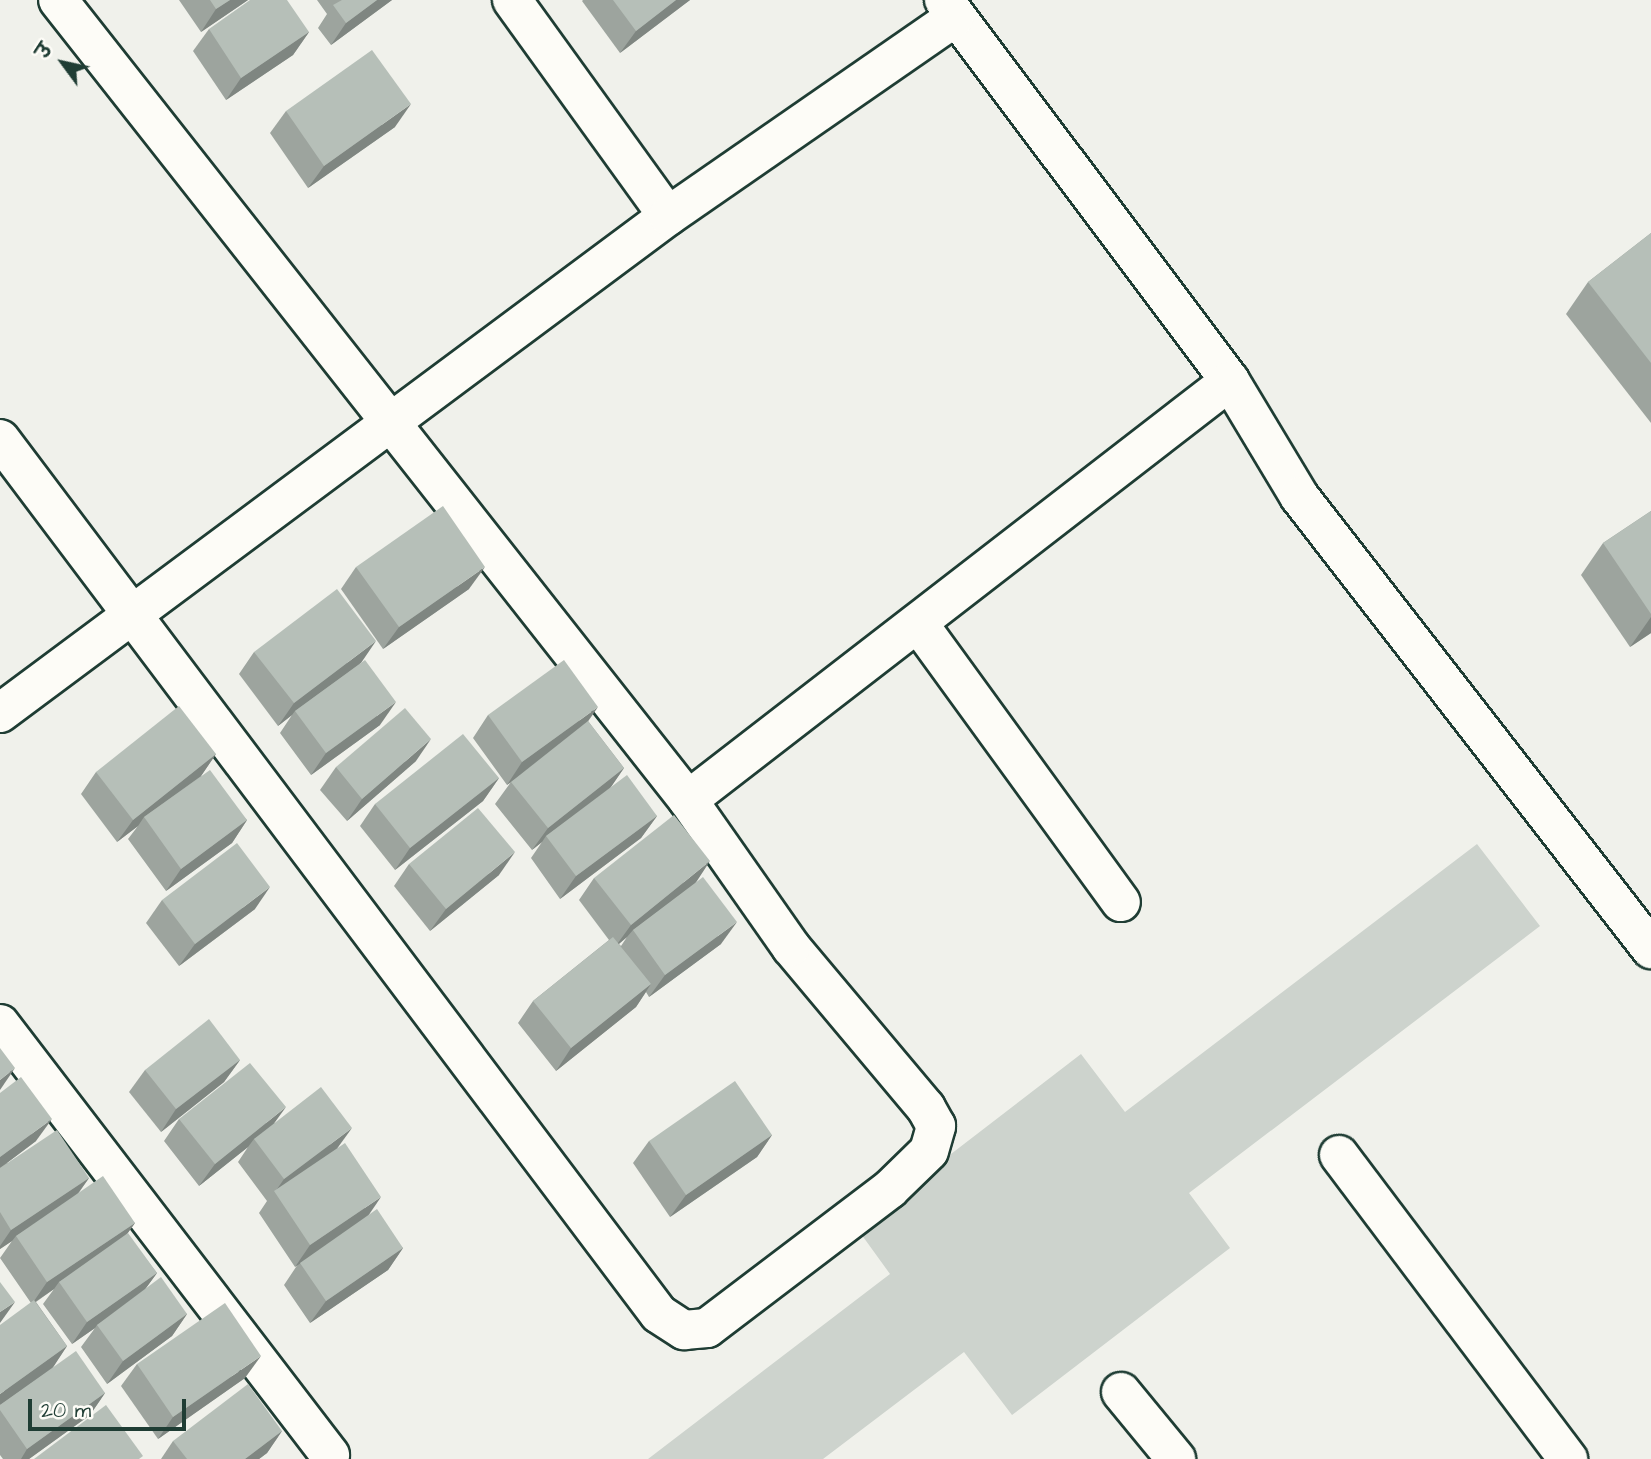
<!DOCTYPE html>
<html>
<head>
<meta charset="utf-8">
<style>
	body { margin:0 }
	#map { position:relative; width:1651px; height:1459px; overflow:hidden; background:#f0f1eb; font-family:"Architects Daughter","Playpen Sans Deva",sans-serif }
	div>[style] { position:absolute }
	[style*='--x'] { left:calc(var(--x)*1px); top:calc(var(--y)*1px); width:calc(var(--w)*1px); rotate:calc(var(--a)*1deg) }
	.green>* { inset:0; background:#cdd3cd }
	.roads { filter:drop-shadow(2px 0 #1f3d34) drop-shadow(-2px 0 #1f3d34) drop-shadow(0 2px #1f3d34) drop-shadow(0 -2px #1f3d34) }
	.minor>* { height:38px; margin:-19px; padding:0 19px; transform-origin:19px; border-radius:19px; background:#fdfcf7 }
	.wall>* { inset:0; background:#9da49e }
	.shaded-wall>* { inset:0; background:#7f8681 }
	.building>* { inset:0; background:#b6bfb8 }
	span { translate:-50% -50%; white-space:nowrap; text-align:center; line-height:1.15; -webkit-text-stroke:6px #fdfcf7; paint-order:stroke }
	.north { position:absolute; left:28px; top:28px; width:70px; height:70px; -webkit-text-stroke:5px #fdfcf7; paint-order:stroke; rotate:303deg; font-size:19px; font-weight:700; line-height:28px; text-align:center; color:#1f3d34 }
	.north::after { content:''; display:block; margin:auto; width:24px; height:32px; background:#1f3d34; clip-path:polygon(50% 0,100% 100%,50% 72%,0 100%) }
	.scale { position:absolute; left:28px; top:1399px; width:158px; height:32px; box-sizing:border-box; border:4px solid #1f3d34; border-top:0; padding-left:9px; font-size:21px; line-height:24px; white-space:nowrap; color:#1f3d34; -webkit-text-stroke:5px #fdfcf7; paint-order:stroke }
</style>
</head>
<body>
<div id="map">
	<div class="green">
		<i style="clip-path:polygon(1477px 844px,1540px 926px,1189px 1193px,1230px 1248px,1012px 1415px,964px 1352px,823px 1459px,648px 1459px,890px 1274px,856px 1227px,1081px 1054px,1125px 1112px)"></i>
	</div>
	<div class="roads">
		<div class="minor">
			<i style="--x:512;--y:0;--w:266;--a:54.2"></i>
			<i style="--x:944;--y:0;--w:476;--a:53.1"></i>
			<i style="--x:1230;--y:381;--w:134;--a:59"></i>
			<i style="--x:1299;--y:496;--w:574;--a:52.15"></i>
			<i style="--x:0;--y:439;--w:1095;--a:53.02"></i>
			<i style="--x:659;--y:1314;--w:30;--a:33"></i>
			<i style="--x:684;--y:1330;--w:23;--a:-5"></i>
			<i style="--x:707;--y:1328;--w:230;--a:-37.2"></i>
			<i style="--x:890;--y:1189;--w:54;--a:-44.3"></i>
			<i style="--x:929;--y:1151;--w:26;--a:-74"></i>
			<i style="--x:936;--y:1126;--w:21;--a:-119"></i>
			<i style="--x:926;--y:1108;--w:210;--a:-130"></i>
			<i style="--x:791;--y:947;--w:179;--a:-125"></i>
			<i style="--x:688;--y:800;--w:1018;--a:-128.22"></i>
			<i style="--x:918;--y:623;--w:345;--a:54"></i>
			<i style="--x:0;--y:713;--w:833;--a:-36.65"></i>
			<i style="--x:668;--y:216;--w:348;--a:-34.7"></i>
			<i style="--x:688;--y:800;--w:685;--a:-37.71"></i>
			<i style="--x:0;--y:1024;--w:543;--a:52.56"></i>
			<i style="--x:1339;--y:1155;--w:381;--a:53"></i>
			<i style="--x:1121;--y:1392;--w:87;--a:50.6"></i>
		</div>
	</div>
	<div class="wall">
		<i style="clip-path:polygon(179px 0,248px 0,201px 32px)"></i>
		<i style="clip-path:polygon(317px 0,392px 0,331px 45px,318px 28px,327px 14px)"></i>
		<i style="clip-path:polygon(583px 0,690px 0,620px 53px,582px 1px)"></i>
		<i style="clip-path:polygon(209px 29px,309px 32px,293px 55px,226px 100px,193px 51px)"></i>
		<i style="clip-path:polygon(286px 111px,395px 127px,308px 188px,270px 133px)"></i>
		<i style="clip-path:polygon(1651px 233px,1651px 423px,1566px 314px,1588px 282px)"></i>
		<i style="clip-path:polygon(1651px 511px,1651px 633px,1630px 647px,1581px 575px,1603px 543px)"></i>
		<i style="clip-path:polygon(356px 567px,469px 589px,383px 649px,341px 589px)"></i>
		<i style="clip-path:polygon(254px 652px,360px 664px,380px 725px,311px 775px,280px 733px,292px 715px,278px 726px,239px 674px)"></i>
		<i style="clip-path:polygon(488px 715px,588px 721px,624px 768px,609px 789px,657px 816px,641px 838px,560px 899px,531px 858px,542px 842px,532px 850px,495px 804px,511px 782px,507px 785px,473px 738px)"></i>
		<i style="clip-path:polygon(216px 754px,201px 776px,247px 820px,232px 843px,166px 891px,128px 839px,138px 826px,117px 842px,81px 794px,96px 772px)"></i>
		<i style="clip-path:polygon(416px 761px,347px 821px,320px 790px,336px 767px)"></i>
		<i style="clip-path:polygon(499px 778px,483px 801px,395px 870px,360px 826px,375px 804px)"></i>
		<i style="clip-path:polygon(409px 864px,499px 875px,430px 931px,394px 886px)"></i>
		<i style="clip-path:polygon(evenodd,594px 878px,695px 883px,721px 944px,649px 997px,646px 992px,636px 1007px,556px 1071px,518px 1023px,533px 1001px,609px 940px,579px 900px,594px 878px,627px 937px,621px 946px,619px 944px,627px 937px)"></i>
		<i style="clip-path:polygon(162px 900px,255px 909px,179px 966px,146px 923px)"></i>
		<i style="clip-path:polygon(240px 1060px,224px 1082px,161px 1132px,129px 1092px,145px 1070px)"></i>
		<i style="clip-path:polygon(0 1093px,36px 1141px,7px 1163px,89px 1178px,78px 1194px,135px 1223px,127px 1234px,157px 1273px,145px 1289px,187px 1314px,172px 1336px,107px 1384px,81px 1347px,95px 1328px,72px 1344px,43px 1304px,54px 1289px,36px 1302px,67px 1346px,52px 1368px,105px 1393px,90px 1415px,29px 1459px,3px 1459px,0 1455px,0 1405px,31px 1303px,0 1258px,12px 1241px,0 1249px)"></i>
		<i style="clip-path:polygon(179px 1119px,275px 1123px,338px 1148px,368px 1215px,403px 1248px,388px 1270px,310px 1323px,284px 1285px,298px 1264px,295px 1267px,259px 1213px,267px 1201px,238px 1162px,248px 1147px,199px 1186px,164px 1141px)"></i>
		<i style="clip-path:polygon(772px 1135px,757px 1157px,670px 1217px,633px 1163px,649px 1141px)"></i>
		<i style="clip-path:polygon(137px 1364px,245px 1378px,158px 1439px,121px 1386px)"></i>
		<i style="clip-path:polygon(282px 1431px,267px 1453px,259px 1459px,161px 1459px,173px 1441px)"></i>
	</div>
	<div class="shaded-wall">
		<i style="clip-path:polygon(230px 0,248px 0,201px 32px,216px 9px)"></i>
		<i style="clip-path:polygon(377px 0,392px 0,331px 45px,346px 23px)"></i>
		<i style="clip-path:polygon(676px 0,690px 0,620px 53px,636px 31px)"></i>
		<i style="clip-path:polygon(309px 32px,293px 55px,226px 100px,241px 78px)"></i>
		<i style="clip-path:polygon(411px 104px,395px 127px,308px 188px,324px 166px)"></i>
		<i style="clip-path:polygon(485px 567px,469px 589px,383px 649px,399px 627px)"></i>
		<i style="clip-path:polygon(1651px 617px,1651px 633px,1630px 647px)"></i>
		<i style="clip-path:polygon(376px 641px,361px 663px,295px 711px,292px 715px,278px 726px,294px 703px)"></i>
		<i style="clip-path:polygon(396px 702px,380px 725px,311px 775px,326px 753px)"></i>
		<i style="clip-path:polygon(598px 707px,582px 730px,507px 785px,522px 762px)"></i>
		<i style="clip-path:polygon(431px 739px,416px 761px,347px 821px,362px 799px)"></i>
		<i style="clip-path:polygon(216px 754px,201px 776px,144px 817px,138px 826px,117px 842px,133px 820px)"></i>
		<i style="clip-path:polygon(624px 768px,609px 790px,546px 836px,542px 842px,532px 850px,548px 828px)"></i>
		<i style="clip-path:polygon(499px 778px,483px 801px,395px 870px,410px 848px)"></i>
		<i style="clip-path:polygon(657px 816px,641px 838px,560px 899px,576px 876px)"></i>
		<i style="clip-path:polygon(247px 820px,232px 843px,166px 891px,181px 869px)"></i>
		<i style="clip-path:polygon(515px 852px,499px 875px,430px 931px,446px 909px)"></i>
		<i style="clip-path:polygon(710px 861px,695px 884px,633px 930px,627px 937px,615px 947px,631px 925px)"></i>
		<i style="clip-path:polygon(270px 887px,255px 909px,179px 966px,195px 944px)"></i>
		<i style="clip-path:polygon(737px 922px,721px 944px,649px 997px,665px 975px)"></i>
		<i style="clip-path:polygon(651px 984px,636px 1007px,556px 1071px,571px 1048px)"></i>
		<i style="clip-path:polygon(240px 1060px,224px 1082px,161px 1132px,176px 1109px)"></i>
		<i style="clip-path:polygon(15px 1068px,0 1090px,0 1080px)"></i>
		<i style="clip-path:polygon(286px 1107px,270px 1129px,254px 1139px,248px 1147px,199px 1186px,215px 1164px)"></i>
		<i style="clip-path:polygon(52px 1119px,36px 1141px,0 1168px,0 1157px)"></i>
		<i style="clip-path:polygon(352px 1128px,336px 1150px,275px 1192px,284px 1179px)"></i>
		<i style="clip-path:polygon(772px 1135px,757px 1157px,670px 1217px,686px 1195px)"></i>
		<i style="clip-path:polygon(89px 1178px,73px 1200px,16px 1236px,12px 1241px,0 1249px,0 1246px,11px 1230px)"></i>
		<i style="clip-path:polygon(381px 1197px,366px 1219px,295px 1267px,310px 1245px)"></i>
		<i style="clip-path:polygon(135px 1223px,119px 1245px,59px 1282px,54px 1289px,32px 1304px,47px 1282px)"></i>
		<i style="clip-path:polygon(403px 1248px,388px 1270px,310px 1323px,326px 1301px)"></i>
		<i style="clip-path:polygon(157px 1273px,141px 1295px,97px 1325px,95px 1328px,72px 1344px,87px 1322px)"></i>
		<i style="clip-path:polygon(15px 1302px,0 1323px,0 1312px)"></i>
		<i style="clip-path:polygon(187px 1314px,172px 1336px,107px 1384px,123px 1361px)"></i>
		<i style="clip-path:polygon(67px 1346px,52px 1369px,0 1405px,0 1394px)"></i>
		<i style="clip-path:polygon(261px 1356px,245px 1378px,158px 1439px,173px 1417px)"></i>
		<i style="clip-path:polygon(105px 1393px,90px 1415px,29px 1459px,21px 1459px,27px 1449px)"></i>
		<i style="clip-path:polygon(282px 1431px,267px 1453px,259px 1459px,245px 1459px)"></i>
	</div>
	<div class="building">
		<i style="clip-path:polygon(210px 0,230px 0,216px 9px)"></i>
		<i style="clip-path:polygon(250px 0,287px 0,309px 32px,241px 78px,209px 29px)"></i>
		<i style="clip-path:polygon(342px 0,377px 0,346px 23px,333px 5px)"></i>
		<i style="clip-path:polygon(613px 0,676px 0,636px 31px)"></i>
		<i style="clip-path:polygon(372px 50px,411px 104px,324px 166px,286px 111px)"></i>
		<i style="clip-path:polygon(1651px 233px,1651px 363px,1588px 282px)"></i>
		<i style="clip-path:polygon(443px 506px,485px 567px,399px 627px,356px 567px)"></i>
		<i style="clip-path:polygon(1651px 511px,1651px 614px,1603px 543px)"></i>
		<i style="clip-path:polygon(337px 589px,376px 641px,294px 703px,254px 652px)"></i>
		<i style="clip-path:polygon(365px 660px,396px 702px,326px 753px,295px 711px)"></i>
		<i style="clip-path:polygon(564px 660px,598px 707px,522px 762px,488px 715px)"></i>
		<i style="clip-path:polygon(179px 706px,216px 754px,133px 820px,96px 772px)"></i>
		<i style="clip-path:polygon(405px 708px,431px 739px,362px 799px,336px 767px)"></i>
		<i style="clip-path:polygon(588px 721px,624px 768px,548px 828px,511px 782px)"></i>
		<i style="clip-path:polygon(463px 734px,499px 778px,410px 848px,375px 804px)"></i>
		<i style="clip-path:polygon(210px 770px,247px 820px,181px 869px,144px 817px)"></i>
		<i style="clip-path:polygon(627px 775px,657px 816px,576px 876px,546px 836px)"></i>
		<i style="clip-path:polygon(478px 808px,515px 852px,446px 909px,409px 864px)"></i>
		<i style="clip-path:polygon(674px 815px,710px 861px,631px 925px,594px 878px)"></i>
		<i style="clip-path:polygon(237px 843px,270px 887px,195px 944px,162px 900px)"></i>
		<i style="clip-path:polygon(703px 877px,737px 922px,665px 975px,633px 930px)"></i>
		<i style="clip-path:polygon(613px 937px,651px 984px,571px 1048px,533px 1001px)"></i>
		<i style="clip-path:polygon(209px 1019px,240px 1060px,176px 1109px,145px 1070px)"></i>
		<i style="clip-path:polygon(0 1048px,15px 1068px,0 1080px)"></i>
		<i style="clip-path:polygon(250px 1063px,286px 1107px,215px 1164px,179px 1119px)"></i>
		<i style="clip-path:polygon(21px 1077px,52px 1119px,0 1157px,0 1093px)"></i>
		<i style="clip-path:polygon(735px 1081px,772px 1135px,686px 1195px,649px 1141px)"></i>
		<i style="clip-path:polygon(321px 1087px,352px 1128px,284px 1179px,254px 1139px)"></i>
		<i style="clip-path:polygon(57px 1130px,89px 1178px,11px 1230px,0 1212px,0 1168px)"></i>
		<i style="clip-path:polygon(345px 1143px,381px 1197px,310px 1245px,274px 1191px)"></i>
		<i style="clip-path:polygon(103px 1176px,135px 1223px,47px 1282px,16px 1236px)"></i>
		<i style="clip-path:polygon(377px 1209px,403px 1248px,326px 1301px,300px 1263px)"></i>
		<i style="clip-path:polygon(128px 1233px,157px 1273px,87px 1322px,59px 1282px)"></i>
		<i style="clip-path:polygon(161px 1277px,187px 1314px,123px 1361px,97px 1325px)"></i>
		<i style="clip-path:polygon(0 1282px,15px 1302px,0 1312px)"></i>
		<i style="clip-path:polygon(34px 1300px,67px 1346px,0 1394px,0 1325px)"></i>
		<i style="clip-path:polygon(225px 1303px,261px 1356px,173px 1417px,137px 1364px)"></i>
		<i style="clip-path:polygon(76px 1351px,105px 1393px,27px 1449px,0 1410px,0 1405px)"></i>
		<i style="clip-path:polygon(248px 1384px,282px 1431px,245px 1459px,187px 1459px,173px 1441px)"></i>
		<i style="clip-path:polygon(106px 1405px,143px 1456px,139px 1459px,34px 1459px)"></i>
	</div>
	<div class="north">उ</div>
	<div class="scale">20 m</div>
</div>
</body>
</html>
